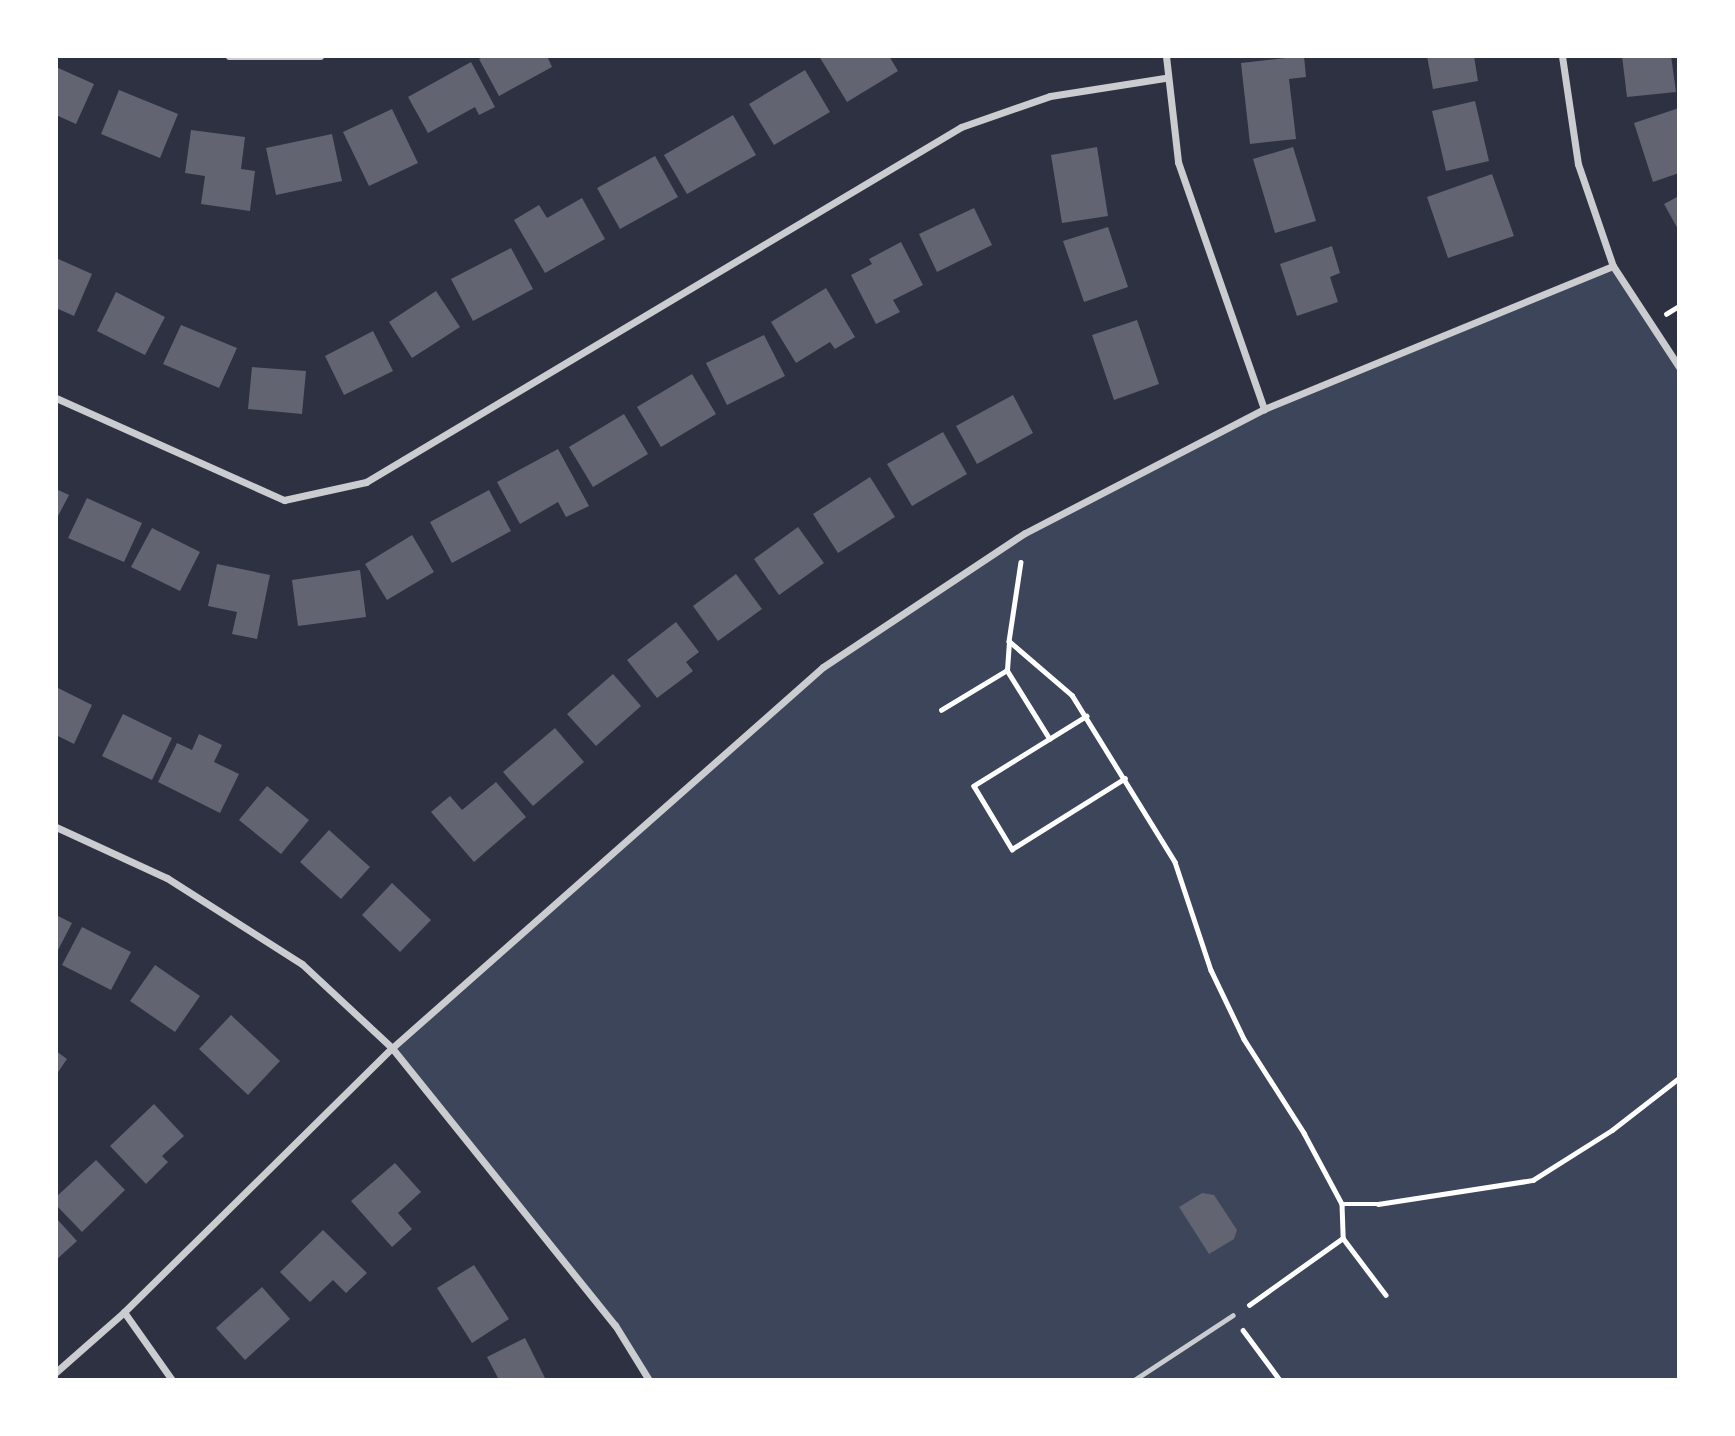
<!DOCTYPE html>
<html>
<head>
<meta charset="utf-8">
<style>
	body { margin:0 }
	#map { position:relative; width:1735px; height:1436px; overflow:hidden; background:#2d3142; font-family:"Fira Sans",sans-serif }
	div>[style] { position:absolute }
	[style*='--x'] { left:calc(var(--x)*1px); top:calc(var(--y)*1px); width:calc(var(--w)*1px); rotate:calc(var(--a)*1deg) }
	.green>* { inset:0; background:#3c4559 }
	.building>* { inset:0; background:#626471 }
	.path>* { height:4.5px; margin:-2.25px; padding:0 2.25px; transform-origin:2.25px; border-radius:2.25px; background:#fff }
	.service>* { height:5px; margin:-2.5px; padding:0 2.5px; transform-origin:2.5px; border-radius:2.5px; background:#caccd0 }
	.minor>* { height:7px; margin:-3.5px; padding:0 3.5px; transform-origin:3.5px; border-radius:3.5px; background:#caccd0 }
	span { translate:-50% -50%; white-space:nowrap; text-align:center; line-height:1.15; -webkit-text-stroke:5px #fff; paint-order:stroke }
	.frame { position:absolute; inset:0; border:58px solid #fff; pointer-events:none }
</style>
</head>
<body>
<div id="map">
	<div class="green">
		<i style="clip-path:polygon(1613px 266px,1679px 367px,1679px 1380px,649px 1380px,614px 1325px,392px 1048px,823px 667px,1025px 533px,1264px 409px)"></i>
	</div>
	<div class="building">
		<i style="clip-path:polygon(485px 56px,547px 56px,552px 67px,499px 96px,479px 59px)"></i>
		<i style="clip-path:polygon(819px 56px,889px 56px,898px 71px,847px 102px)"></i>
		<i style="clip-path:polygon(1304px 56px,1306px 77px,1289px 79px,1296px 139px,1250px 144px,1241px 63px)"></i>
		<i style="clip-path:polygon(1427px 56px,1474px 56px,1478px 81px,1433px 89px)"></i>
		<i style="clip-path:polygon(1622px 56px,1671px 56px,1676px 92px,1627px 97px)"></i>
		<i style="clip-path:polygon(471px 62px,495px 107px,479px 115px,475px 107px,428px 133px,408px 97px)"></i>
		<i style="clip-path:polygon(56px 67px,94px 84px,76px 124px,56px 115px)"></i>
		<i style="clip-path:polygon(805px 70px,830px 112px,774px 145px,749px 104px)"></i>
		<i style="clip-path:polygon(119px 90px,178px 114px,160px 158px,101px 134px)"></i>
		<i style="clip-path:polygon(1475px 101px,1489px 161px,1446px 171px,1432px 111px)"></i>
		<i style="clip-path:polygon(1679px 108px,1679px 173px,1653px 182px,1634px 123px)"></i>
		<i style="clip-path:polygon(392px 109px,418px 163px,369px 186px,343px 132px)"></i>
		<i style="clip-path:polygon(733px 115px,756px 155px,687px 194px,664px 155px)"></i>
		<i style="clip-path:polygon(191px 130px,245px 137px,241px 169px,255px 171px,250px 211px,201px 204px,205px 176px,185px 173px)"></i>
		<i style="clip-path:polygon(332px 134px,342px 181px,276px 195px,266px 148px)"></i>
		<i style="clip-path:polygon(1097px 147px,1108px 216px,1062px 223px,1051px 155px)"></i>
		<i style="clip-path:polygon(1293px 147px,1316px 221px,1275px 233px,1253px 159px)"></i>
		<i style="clip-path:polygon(655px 156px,678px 197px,620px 229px,597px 188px)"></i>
		<i style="clip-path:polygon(1492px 174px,1514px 236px,1448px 258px,1427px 197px)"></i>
		<i style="clip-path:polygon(1679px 196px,1679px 231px,1664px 204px)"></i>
		<i style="clip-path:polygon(582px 198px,605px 239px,545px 273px,514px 220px,539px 205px,547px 218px)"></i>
		<i style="clip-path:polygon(974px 208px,992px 245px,937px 272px,919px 234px)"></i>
		<i style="clip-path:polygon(1108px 227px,1128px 287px,1084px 302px,1063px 241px)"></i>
		<i style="clip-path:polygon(901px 242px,923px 285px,893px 300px,900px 312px,876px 324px,851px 275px,872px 264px,869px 259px)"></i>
		<i style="clip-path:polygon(1332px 246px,1340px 273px,1330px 277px,1338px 302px,1297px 316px,1280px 264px)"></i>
		<i style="clip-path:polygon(511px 248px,533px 289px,473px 321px,451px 279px)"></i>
		<i style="clip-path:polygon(56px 258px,92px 274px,74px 316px,56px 308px)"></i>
		<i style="clip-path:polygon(826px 288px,855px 337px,835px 349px,830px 342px,796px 363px,771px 322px)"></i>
		<i style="clip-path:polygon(436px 291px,460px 327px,412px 358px,389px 322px)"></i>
		<i style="clip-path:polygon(116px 292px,165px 317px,145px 355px,97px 331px)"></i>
		<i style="clip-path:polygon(1137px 320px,1159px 384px,1114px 400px,1092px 335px)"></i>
		<i style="clip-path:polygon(181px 325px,237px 348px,219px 388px,163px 364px)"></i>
		<i style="clip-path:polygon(373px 331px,393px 371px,344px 395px,325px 356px)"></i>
		<i style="clip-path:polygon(764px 335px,785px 376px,727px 405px,706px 363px)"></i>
		<i style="clip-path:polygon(252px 367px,306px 371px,302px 414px,248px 409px)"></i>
		<i style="clip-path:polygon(692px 374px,716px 414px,661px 447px,637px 407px)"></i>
		<i style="clip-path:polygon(1013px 395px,1033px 433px,977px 464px,956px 426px)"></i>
		<i style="clip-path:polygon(624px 414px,648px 454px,593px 487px,569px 447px)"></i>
		<i style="clip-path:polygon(943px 432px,967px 474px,912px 506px,887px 464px)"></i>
		<i style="clip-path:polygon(558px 449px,589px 506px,566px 517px,558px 502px,520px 524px,497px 482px)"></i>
		<i style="clip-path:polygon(870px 477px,895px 517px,838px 553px,813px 514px)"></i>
		<i style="clip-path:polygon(56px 489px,69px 495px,56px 520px)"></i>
		<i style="clip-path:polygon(489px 490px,511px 531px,452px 563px,430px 522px)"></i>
		<i style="clip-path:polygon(87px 498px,142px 523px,124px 562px,68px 538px)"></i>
		<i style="clip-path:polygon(798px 527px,824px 563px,779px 595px,754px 559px)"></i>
		<i style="clip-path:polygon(152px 528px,200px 552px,180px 591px,131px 567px)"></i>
		<i style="clip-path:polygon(412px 535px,434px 572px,387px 600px,365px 564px)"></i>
		<i style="clip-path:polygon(217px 564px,270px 575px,257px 639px,232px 634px,237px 612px,208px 606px)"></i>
		<i style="clip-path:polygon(360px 570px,366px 617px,298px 626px,292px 580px)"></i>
		<i style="clip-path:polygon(736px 574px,762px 609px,718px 641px,693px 606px)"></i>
		<i style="clip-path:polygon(676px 622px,699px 652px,686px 662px,693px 671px,657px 698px,627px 660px)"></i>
		<i style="clip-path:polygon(613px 674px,641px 706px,596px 746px,567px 714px)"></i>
		<i style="clip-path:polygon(56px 687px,92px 705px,74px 744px,56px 735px)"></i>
		<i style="clip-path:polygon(123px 714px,172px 738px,152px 780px,102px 756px)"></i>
		<i style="clip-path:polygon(555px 728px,584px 762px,533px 806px,503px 772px)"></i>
		<i style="clip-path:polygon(199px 734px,222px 745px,214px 762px,239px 774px,220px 813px,158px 782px,177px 743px,192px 750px)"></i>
		<i style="clip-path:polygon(496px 782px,526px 817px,474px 862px,431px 812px,450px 796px,462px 810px)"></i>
		<i style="clip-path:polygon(267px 786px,309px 820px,281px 854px,239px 820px)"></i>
		<i style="clip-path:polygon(329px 830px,370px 867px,341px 899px,300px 862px)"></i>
		<i style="clip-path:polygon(392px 883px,431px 920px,400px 952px,362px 915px)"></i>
		<i style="clip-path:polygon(56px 915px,72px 923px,56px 954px)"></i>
		<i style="clip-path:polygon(82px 927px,131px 952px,111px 990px,62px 965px)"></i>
		<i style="clip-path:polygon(155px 965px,200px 996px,175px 1032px,130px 1001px)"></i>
		<i style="clip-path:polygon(231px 1015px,280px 1061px,248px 1095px,199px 1049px)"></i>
		<i style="clip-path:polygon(56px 1051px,67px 1059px,56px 1075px)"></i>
		<i style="clip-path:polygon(154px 1104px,184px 1136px,162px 1156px,168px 1162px,146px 1184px,110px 1146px)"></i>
		<i style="clip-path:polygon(96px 1160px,125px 1190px,82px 1232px,56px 1205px,56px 1197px)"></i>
		<i style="clip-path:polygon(395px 1163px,421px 1192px,398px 1213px,412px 1229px,392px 1247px,351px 1201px)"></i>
		<i style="clip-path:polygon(1202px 1193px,1214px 1195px,1237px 1230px,1234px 1239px,1209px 1254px,1179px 1207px)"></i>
		<i style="clip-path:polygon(56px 1218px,77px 1241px,56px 1260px)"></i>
		<i style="clip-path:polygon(323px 1230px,367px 1273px,346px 1293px,333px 1280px,310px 1302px,280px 1272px)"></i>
		<i style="clip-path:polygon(474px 1265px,509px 1319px,472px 1343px,437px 1288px)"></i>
		<i style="clip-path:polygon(262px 1287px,290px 1319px,245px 1360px,216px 1328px)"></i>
		<i style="clip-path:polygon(525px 1338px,546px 1380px,499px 1380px,487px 1357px)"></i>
	</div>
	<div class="path">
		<i style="--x:1666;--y:314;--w:15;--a:-32"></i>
		<i style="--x:1021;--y:562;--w:80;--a:98.6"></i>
		<i style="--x:1009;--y:641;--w:83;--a:40.6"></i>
		<i style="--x:1072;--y:695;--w:196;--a:58.3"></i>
		<i style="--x:1175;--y:862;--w:114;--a:71.6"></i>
		<i style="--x:1211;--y:970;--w:76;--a:64.4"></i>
		<i style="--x:1244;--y:1039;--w:112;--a:57.4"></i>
		<i style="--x:1304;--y:1133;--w:81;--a:61.8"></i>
		<i style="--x:1342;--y:1204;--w:34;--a:88"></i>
		<i style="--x:1343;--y:1238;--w:71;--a:53"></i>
		<i style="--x:1007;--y:670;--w:81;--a:58.1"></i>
		<i style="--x:941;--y:710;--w:77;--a:-31.2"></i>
		<i style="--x:1007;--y:670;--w:28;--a:-86"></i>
		<i style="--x:1087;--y:716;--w:133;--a:148.2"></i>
		<i style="--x:974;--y:786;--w:74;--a:58.9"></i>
		<i style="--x:1012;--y:849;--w:133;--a:-32.1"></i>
		<i style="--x:1342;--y:1204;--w:36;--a:0"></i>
		<i style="--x:1378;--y:1204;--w:157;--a:-8.8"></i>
		<i style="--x:1533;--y:1180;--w:93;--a:-32.3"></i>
		<i style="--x:1612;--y:1130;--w:85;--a:-37.8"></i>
		<i style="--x:1249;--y:1305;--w:115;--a:-35.5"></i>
		<i style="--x:1243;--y:1330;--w:62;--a:53.5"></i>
	</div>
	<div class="service">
		<i style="--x:1134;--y:1380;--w:118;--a:-33.3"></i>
	</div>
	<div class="minor">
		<i style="--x:229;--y:56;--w:91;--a:0"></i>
		<i style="--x:1166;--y:56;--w:107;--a:83.5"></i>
		<i style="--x:1178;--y:162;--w:262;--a:70.8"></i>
		<i style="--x:1562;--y:56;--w:109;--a:81.6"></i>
		<i style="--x:1578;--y:164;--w:108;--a:71.1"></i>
		<i style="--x:1613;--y:266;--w:121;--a:56.8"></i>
		<i style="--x:56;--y:398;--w:250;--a:24.1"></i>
		<i style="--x:284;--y:500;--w:84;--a:-12.4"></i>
		<i style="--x:366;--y:482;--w:693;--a:-30.82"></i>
		<i style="--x:961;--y:127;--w:94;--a:-19.2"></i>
		<i style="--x:1050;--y:96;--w:116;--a:-8.9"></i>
		<i style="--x:56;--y:827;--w:122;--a:24.7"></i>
		<i style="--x:167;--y:878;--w:160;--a:32.5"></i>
		<i style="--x:302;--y:964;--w:123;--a:43"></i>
		<i style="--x:392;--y:1048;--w:356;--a:51.2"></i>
		<i style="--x:615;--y:1325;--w:65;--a:58.3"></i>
		<i style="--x:124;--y:1312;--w:83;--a:54.8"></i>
		<i style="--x:56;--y:1372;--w:91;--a:-41.4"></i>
		<i style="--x:124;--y:1312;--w:376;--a:-44.6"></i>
		<i style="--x:392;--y:1048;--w:575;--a:-41.48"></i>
		<i style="--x:823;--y:667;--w:242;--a:-33.6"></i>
		<i style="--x:1025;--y:533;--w:269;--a:-27.4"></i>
		<i style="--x:1264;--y:409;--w:377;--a:-22.3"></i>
	</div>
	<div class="frame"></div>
</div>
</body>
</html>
